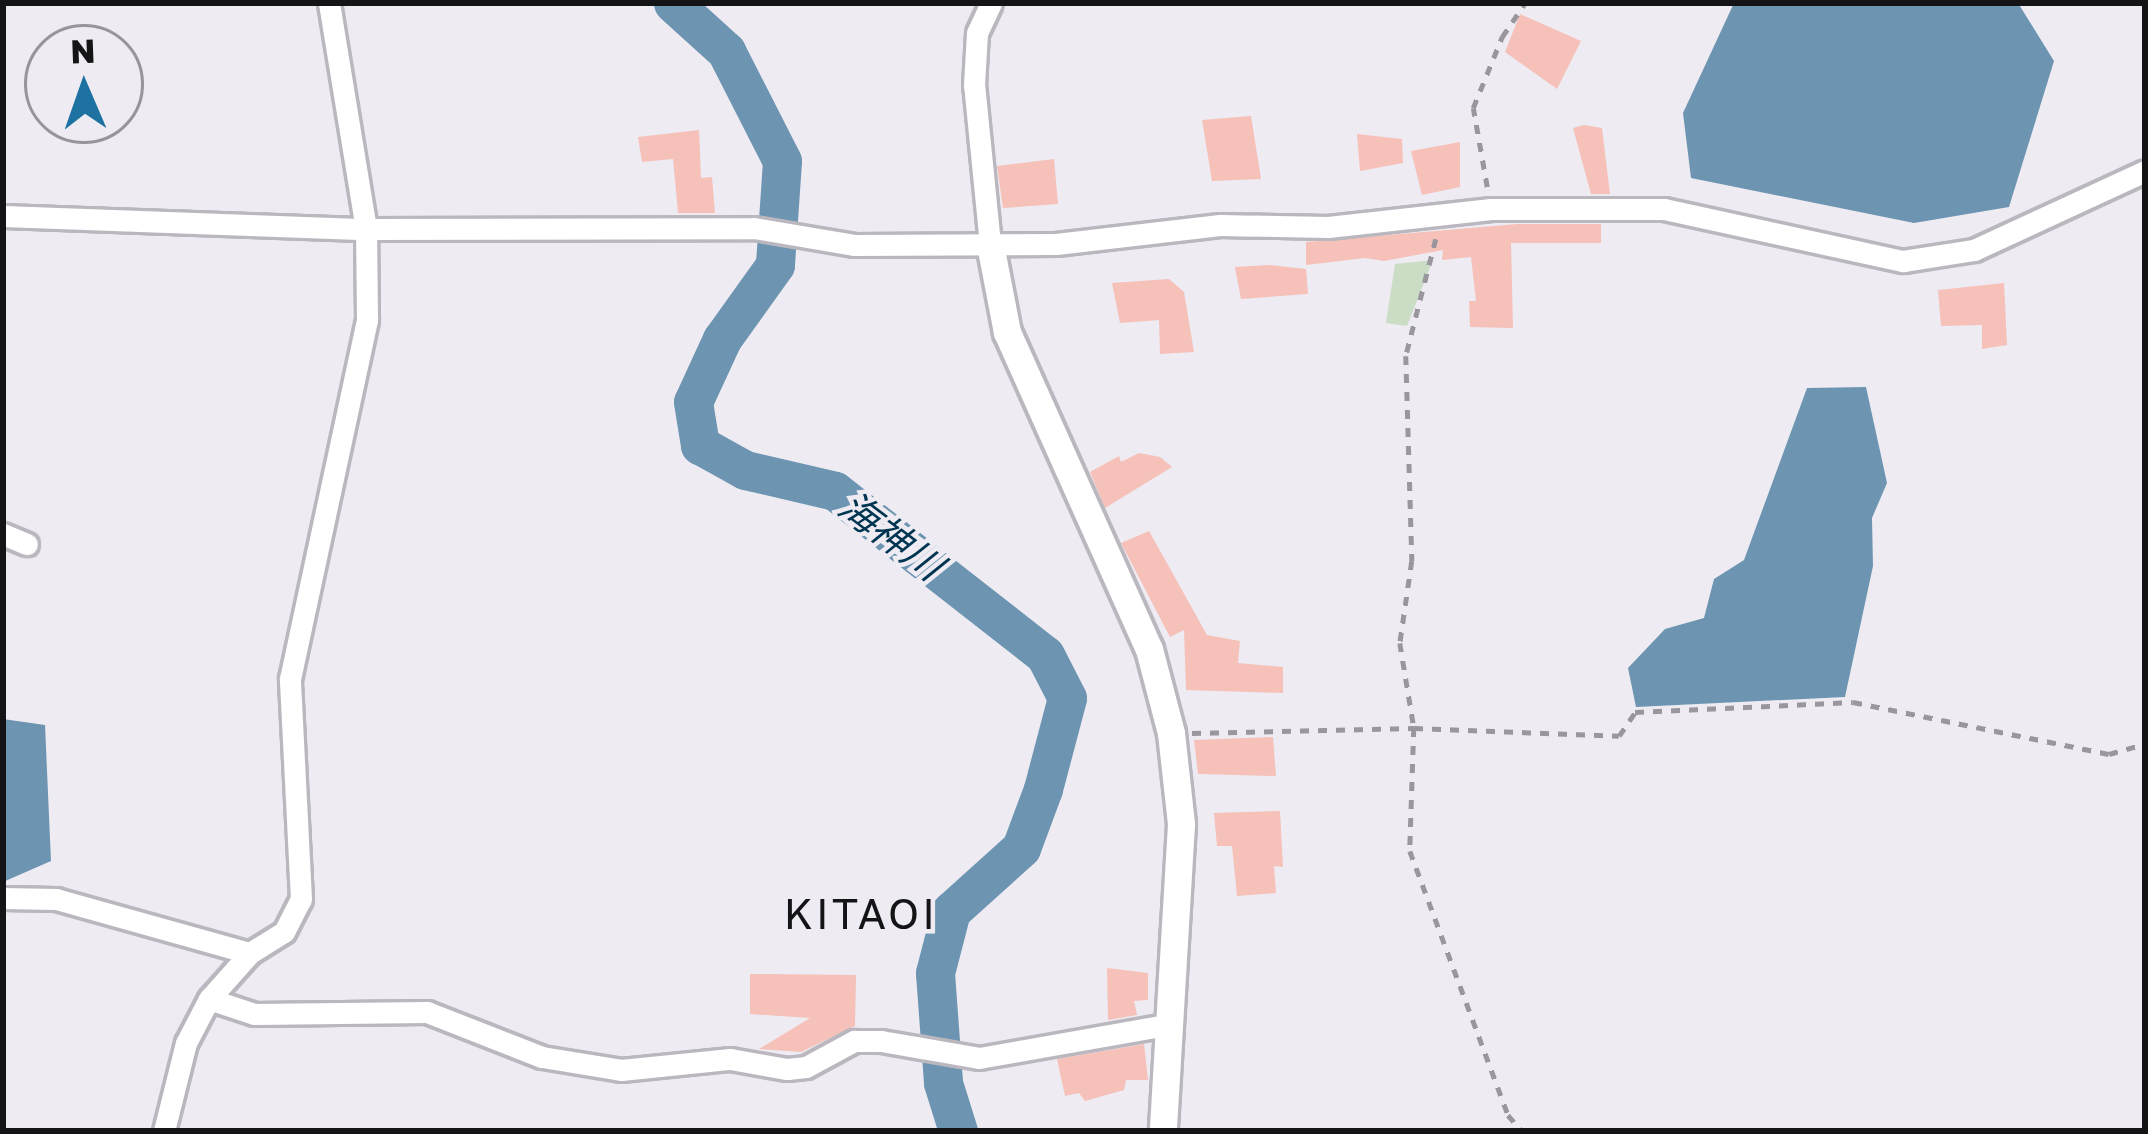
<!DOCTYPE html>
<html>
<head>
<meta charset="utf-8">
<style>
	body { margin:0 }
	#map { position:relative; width:2148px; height:1134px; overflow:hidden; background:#eeebf3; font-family:"Golos Text","Noto Sans JP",sans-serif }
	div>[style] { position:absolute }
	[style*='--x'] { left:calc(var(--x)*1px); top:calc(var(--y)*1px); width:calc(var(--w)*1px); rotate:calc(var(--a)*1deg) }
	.green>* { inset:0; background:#cbddc5 }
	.water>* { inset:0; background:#6d95b1 }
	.river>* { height:39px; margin:-19.5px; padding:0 19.5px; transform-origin:19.5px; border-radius:19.5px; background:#6d95b1 }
	.building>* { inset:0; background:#f5c1b8 }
	.path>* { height:4.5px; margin-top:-2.25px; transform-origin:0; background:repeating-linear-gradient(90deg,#99979d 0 9px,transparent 0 18px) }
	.roads { filter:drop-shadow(3px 0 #bbb7bf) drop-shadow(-3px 0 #bbb7bf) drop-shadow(0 3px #bbb7bf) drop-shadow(0 -3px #bbb7bf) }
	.minor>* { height:21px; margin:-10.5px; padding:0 10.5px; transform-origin:10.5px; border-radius:10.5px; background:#fff }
	.tertiary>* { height:27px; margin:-13.5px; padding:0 13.5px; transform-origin:13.5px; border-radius:13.5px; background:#fff }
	span { translate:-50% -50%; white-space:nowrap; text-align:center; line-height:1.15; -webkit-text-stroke:9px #eeebf3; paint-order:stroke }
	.water-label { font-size:39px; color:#003551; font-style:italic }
	.quarter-label { font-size:42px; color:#141316; letter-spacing:3px }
	.frame { position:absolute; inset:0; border:6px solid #141316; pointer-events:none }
	.north { position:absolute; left:24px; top:24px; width:120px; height:120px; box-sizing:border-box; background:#eeebf3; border:3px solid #97959b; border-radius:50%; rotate:358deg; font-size:33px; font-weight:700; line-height:48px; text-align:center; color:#141316 }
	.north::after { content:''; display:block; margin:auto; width:42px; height:54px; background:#1e72a2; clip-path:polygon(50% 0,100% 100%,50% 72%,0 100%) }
</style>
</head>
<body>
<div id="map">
	<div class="green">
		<i style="clip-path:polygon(1433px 260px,1407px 326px,1386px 323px,1395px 264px)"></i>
	</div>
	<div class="water">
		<i style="clip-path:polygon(1734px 3px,2018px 3px,2054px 61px,2009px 207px,1914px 223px,1691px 178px,1683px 113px)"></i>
		<i style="clip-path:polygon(1866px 387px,1887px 483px,1872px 518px,1873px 566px,1845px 697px,1636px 707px,1628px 668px,1665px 629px,1704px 618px,1714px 579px,1744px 560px,1807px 388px)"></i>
		<i style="clip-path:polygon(3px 719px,45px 725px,51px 861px,3px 882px)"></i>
	</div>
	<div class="river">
		<i style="--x:673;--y:3;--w:72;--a:42.2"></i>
		<i style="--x:726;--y:51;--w:123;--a:63"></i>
		<i style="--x:782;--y:161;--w:104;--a:93.9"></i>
		<i style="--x:775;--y:265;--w:91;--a:125.6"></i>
		<i style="--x:722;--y:339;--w:69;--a:114.7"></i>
		<i style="--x:693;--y:402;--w:44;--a:80.8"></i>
		<i style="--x:700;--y:445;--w:51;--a:29.1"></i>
		<i style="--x:745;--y:470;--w:92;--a:13.1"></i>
		<i style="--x:835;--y:491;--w:266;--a:38"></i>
		<i style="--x:1045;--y:655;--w:48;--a:62.9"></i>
		<i style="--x:1067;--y:698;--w:94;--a:104.8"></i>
		<i style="--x:1043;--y:789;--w:63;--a:110.4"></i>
		<i style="--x:1021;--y:848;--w:94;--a:138"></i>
		<i style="--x:951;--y:911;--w:64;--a:104.5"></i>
		<i style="--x:935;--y:973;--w:110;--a:85.8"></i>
		<i style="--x:943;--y:1083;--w:50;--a:72.6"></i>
	</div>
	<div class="building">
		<i style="clip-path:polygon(1520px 14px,1581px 41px,1557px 89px,1505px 52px)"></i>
		<i style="clip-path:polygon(1251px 116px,1261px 179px,1212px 181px,1202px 120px)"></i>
		<i style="clip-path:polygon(1584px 125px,1602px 128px,1610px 194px,1591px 194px,1573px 128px)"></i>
		<i style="clip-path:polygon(699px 130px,701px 178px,712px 177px,715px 213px,678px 213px,673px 159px,642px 162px,638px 137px)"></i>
		<i style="clip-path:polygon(1357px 134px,1402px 139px,1403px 163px,1360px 171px)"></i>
		<i style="clip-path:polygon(1460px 142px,1460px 187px,1422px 195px,1411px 151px)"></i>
		<i style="clip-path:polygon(1054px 159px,1058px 204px,1003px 208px,997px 166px)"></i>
		<i style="clip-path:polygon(1517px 224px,1601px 224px,1601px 243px,1511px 243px,1513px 328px,1470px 327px,1469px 301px,1476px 301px,1471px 257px,1442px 260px,1443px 250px,1384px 261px,1365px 258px,1306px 265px,1306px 242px)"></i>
		<i style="clip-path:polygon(1269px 265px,1306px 269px,1308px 294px,1241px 299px,1235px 267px)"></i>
		<i style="clip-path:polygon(1169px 279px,1184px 292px,1194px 352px,1160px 354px,1159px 320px,1120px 323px,1112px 283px)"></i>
		<i style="clip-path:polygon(2004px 283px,2007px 345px,1982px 349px,1982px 325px,1941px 326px,1938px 290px)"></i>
		<i style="clip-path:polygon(1139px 453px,1160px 457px,1172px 467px,1105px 508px,1090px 472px,1119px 456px,1121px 462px)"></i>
		<i style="clip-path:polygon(1149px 531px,1207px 635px,1240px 641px,1238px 663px,1283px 667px,1283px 693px,1186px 690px,1184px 630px,1170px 637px,1121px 543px)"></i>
		<i style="clip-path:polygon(1273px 737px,1276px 776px,1198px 774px,1194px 740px)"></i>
		<i style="clip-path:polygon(1280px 811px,1283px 867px,1274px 866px,1276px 893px,1237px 896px,1232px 846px,1217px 846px,1214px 813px)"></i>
		<i style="clip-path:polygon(1107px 968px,1148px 973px,1148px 1000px,1134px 1001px,1137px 1015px,1108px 1020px)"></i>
		<i style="clip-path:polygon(750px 974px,856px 975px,855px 1026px,801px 1052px,759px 1049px,810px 1018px,750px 1014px)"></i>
		<i style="clip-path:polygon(1144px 1044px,1148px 1080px,1126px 1080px,1124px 1090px,1085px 1101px,1079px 1093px,1065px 1096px,1057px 1059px)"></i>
	</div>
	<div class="path">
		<i style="--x:1487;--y:187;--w:80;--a:-100"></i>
		<i style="--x:1473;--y:108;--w:77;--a:-67.8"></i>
		<i style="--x:1502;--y:37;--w:41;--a:-55.9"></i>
		<i style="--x:1436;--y:239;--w:121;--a:104.4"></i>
		<i style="--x:1406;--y:356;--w:205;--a:88.3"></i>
		<i style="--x:1412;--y:561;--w:83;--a:98.3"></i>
		<i style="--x:1400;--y:643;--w:86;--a:80.6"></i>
		<i style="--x:1414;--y:728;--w:123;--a:91.9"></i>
		<i style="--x:1410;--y:851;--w:282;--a:69.6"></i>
		<i style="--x:1508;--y:1115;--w:21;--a:49"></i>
		<i style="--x:1192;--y:733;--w:222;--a:-1.3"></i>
		<i style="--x:1414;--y:728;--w:205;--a:2.2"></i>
		<i style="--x:1619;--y:736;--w:29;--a:-56"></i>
		<i style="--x:1635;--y:712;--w:218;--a:-2.6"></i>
		<i style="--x:1853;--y:702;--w:261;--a:11.5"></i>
		<i style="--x:2109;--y:754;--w:37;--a:-16"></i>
	</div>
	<div class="roads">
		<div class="minor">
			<i style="--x:3;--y:216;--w:363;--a:2.1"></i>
			<i style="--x:366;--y:229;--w:388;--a:-0.1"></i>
			<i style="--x:754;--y:228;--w:101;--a:9.6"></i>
			<i style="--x:854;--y:245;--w:202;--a:-0.3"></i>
			<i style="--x:1056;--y:244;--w:165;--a:-6.6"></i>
			<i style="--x:1220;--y:225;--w:108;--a:1.1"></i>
			<i style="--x:1328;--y:227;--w:164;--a:-6.3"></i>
			<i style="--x:1491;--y:209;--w:173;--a:0"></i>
			<i style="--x:1664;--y:209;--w:245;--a:12.3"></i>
			<i style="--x:1903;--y:261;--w:72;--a:-8.8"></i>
			<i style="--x:1974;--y:250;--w:188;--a:-24.8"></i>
			<i style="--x:990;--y:244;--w:160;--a:-95.7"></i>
			<i style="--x:974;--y:85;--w:52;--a:-86.7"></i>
			<i style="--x:977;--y:33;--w:33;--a:-65"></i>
			<i style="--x:3;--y:534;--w:26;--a:23"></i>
			<i style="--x:3;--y:898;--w:53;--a:1.1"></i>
			<i style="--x:56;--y:899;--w:201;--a:15.6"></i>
			<i style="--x:209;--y:999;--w:47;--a:18.4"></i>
			<i style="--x:254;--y:1014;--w:173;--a:-0.7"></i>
			<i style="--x:427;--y:1012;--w:123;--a:21.4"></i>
			<i style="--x:542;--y:1057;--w:80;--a:9.3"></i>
			<i style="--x:621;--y:1070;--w:110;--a:-5.8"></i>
			<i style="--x:730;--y:1059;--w:58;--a:10"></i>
			<i style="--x:787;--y:1069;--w:19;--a:-6"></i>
			<i style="--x:806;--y:1067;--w:55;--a:-28.4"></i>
			<i style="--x:854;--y:1041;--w:27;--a:0"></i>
			<i style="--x:881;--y:1041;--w:99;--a:9.8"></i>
			<i style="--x:979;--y:1058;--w:195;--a:-10"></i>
			<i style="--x:164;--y:1131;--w:91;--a:-76"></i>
			<i style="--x:186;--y:1043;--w:50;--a:-62.4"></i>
			<i style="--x:209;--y:999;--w:62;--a:-48.3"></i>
			<i style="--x:250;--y:953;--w:40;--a:-32"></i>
			<i style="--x:284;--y:932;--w:37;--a:-63"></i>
			<i style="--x:301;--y:899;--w:220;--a:-92.9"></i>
			<i style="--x:290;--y:679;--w:368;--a:-77.9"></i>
			<i style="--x:367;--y:319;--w:90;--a:-90.6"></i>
			<i style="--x:366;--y:229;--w:229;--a:-99.3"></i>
		</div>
		<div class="tertiary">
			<i style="--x:990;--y:244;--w:90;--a:79.1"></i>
			<i style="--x:1007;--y:332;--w:347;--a:65.9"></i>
			<i style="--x:1149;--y:649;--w:87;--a:75.3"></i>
			<i style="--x:1171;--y:733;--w:92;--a:83.7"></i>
			<i style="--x:1181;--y:824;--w:308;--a:93.4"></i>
		</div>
	</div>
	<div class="water-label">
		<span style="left:891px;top:536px;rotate:37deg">海神川</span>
	</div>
	<div class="quarter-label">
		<span style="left:861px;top:913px">KITAOI</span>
	</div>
	<div class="frame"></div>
	<div class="north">N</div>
</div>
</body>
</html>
